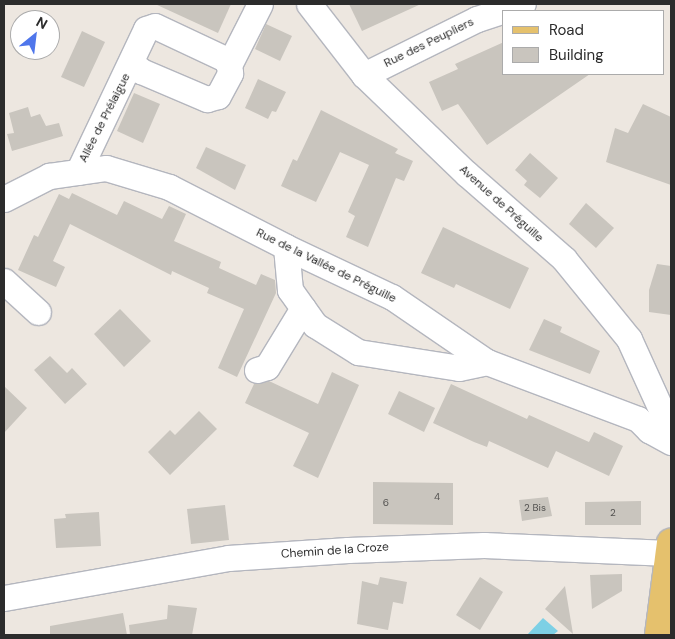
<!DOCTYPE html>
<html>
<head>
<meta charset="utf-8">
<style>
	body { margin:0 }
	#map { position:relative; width:675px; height:639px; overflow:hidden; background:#ede7e0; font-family:"DM Sans",sans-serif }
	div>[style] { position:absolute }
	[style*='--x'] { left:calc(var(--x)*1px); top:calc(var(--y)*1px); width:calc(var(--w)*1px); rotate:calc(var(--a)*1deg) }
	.water>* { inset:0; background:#7dd0e5 }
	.building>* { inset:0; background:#c9c5be }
	.roads { filter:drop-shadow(1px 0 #b4b6be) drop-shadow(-1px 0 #b4b6be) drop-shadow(0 1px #b4b6be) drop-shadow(0 -1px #b4b6be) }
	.minor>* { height:25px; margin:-12.5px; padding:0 12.5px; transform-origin:12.5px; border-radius:12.5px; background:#fff }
	.major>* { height:28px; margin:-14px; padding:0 14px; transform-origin:14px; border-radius:14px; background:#e5c16d }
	span { translate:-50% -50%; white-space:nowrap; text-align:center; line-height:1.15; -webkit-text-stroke:4px #fff; paint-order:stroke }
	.number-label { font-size:10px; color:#535250 }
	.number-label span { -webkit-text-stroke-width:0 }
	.street-label { font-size:12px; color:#2c2c2c }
	.frame { position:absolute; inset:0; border:5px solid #2c2c2c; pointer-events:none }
	.legend { position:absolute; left:502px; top:10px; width:162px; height:65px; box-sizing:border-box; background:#fff; border:1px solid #ababab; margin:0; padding:6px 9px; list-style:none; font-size:15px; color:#2c2c2c }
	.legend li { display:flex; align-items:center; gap:10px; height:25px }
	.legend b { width:25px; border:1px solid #ababab }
	.north { position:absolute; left:10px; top:10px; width:50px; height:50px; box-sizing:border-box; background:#fff; border:1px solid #ababab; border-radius:50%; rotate:29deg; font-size:14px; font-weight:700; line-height:20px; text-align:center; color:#2c2c2c }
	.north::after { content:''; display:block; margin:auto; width:18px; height:22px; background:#4f76eb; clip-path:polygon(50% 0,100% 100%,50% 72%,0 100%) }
</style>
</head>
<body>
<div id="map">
	<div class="water">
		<i style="clip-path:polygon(543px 618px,558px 631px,553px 635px,527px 635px)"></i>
	</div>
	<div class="building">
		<i style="clip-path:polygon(155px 4px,231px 4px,218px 33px)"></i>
		<i style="clip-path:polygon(349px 4px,421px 4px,362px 31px)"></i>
		<i style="clip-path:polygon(266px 24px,292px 36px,280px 61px,255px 49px)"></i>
		<i style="clip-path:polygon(82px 31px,105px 42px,84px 87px,61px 77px)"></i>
		<i style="clip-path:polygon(504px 42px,504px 74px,590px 74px,487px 145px,458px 104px,442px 111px,429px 82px,458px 69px,455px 64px)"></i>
		<i style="clip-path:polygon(258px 79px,286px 92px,276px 112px,272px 111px,268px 119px,245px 108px)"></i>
		<i style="clip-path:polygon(134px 93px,160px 104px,143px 143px,117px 131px)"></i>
		<i style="clip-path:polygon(643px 104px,671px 117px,671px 185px,606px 162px,615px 128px,628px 133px)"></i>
		<i style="clip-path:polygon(28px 107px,31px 117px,40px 114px,46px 126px,59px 123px,63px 136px,12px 151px,7px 134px,14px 133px,9px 113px)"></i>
		<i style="clip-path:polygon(321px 110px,398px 149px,395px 153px,413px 161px,404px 181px,396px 178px,368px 247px,346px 237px,355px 216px,348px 212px,369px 165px,340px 152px,316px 202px,281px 186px,293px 159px,297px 161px)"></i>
		<i style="clip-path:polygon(206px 147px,246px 165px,235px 190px,196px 168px)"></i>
		<i style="clip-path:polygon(530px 153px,558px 178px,540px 198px,524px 185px,527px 181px,515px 170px)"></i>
		<i style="clip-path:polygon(72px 193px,117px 215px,124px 201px,162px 219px,169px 206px,186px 214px,174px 241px,221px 262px,219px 268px,256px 285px,261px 274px,275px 280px,276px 293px,237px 377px,218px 368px,244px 309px,207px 293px,209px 288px,172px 271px,171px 275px,70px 224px,53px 261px,65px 267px,56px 287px,18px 270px,34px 235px,38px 237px,59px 194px,69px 199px)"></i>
		<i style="clip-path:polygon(586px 203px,614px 228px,596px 248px,569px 224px)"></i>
		<i style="clip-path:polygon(443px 227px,529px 268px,510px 309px,456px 284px,454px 288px,421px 273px)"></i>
		<i style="clip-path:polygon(657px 264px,671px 266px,671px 315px,649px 312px,649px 290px)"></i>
		<i style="clip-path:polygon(120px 309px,151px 341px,124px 367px,94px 334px)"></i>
		<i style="clip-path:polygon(544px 319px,562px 327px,560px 332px,600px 351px,590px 374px,529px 350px)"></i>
		<i style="clip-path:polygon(50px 356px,67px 373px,72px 368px,87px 384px,65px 404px,34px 370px)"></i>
		<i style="clip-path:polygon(332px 372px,359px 385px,318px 478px,293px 466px,309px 433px,245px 403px,254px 384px,269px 381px,318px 404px)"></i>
		<i style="clip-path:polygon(451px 384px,527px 419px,529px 415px,589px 442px,594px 432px,623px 446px,609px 476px,556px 451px,548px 468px,489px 441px,487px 447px,474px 442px,433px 423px)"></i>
		<i style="clip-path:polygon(4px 386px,27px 408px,4px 433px)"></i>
		<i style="clip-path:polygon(399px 391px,435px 408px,424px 432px,388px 414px)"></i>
		<i style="clip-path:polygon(199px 411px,217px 429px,170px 475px,148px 452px,170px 430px,175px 435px)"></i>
		<i style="clip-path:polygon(373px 482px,453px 483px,453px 525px,373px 524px)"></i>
		<i style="clip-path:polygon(548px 497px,552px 516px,522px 521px,519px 500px)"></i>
		<i style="clip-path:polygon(641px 501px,641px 525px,585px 525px,585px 502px)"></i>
		<i style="clip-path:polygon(225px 505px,229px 540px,191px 544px,187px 509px)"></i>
		<i style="clip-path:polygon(99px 512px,101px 546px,56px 548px,54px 519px,66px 518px,65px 514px)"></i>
		<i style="clip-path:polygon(622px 574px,622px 591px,592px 609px,590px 575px)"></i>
		<i style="clip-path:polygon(380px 577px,407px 582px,403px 604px,393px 602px,388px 630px,357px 624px,362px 581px,378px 585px)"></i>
		<i style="clip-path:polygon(480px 577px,503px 592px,480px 630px,456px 615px)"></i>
		<i style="clip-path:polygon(565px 586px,573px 634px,545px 609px)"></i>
		<i style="clip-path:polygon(168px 605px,197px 608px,192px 635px,130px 635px,129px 625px,167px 619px)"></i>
		<i style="clip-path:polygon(123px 613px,127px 635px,50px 635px,50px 626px)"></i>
	</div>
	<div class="roads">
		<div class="minor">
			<i style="--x:309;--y:4;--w:90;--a:52.2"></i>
			<i style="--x:364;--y:75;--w:143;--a:43.9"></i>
			<i style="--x:467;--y:174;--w:129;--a:41.2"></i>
			<i style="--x:564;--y:259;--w:103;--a:50.9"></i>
			<i style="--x:629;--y:339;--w:82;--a:65.6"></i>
			<i style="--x:663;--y:414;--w:9;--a:21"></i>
			<i style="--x:133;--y:64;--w:11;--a:41"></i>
			<i style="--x:141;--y:71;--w:72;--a:23"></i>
			<i style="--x:207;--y:99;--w:11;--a:-15"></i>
			<i style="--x:218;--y:96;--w:26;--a:-62"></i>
			<i style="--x:230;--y:73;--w:8;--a:-97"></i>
			<i style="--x:229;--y:65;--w:68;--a:-63.1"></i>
			<i style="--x:364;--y:75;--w:126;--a:-26.4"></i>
			<i style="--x:477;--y:19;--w:48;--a:-18.1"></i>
			<i style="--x:78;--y:172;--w:158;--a:-64.6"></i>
			<i style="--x:146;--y:29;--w:9;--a:-18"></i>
			<i style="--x:155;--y:26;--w:77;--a:25.2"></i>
			<i style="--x:225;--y:59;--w:7;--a:56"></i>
			<i style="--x:4;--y:199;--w:51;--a:-27.1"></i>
			<i style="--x:49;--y:176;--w:58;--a:-8"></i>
			<i style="--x:106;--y:168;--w:66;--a:16.8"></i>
			<i style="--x:169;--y:187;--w:131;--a:27.1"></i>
			<i style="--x:286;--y:247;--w:117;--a:25.3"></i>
			<i style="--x:392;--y:297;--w:115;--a:34.4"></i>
			<i style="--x:487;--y:362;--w:161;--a:20.7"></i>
			<i style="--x:638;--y:419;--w:16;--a:45"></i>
			<i style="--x:649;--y:430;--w:25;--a:29"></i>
			<i style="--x:286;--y:247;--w:43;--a:84.7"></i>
			<i style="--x:290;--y:290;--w:43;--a:54.5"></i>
			<i style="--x:315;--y:325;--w:51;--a:32.1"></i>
			<i style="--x:358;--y:352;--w:102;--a:9"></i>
			<i style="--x:459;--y:368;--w:29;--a:-12"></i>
			<i style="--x:4;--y:281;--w:46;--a:42.4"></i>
			<i style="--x:257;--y:370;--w:10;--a:-17"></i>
			<i style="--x:267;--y:367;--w:69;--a:-58.6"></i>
			<i style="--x:4;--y:598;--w:228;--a:-10.1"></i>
			<i style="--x:228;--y:558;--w:120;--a:-3.8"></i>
			<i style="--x:348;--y:550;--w:136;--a:-2.1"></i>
			<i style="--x:484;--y:545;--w:185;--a:2.5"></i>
		</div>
		<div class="major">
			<i style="--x:659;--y:635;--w:93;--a:-82.6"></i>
		</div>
	</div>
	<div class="number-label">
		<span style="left:437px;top:497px">4</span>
		<span style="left:386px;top:503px">6</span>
		<span style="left:535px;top:508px">2 Bis</span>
		<span style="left:613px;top:513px">2</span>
	</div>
	<div class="street-label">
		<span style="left:429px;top:43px;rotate:-26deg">Rue des Peupliers</span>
		<span style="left:105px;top:118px;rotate:-63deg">Allée de Prélaigue</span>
		<span style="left:501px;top:204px;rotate:42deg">Avenue de Préguille</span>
		<span style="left:326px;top:266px;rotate:26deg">Rue de la Vallée de Préguille</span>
		<span style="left:335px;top:551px;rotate:-4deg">Chemin de la Croze</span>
	</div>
	<div class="frame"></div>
	<ul class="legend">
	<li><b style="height:6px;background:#e5c16d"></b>Road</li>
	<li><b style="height:14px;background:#c9c5be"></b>Building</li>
	</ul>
	<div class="north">N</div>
</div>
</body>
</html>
